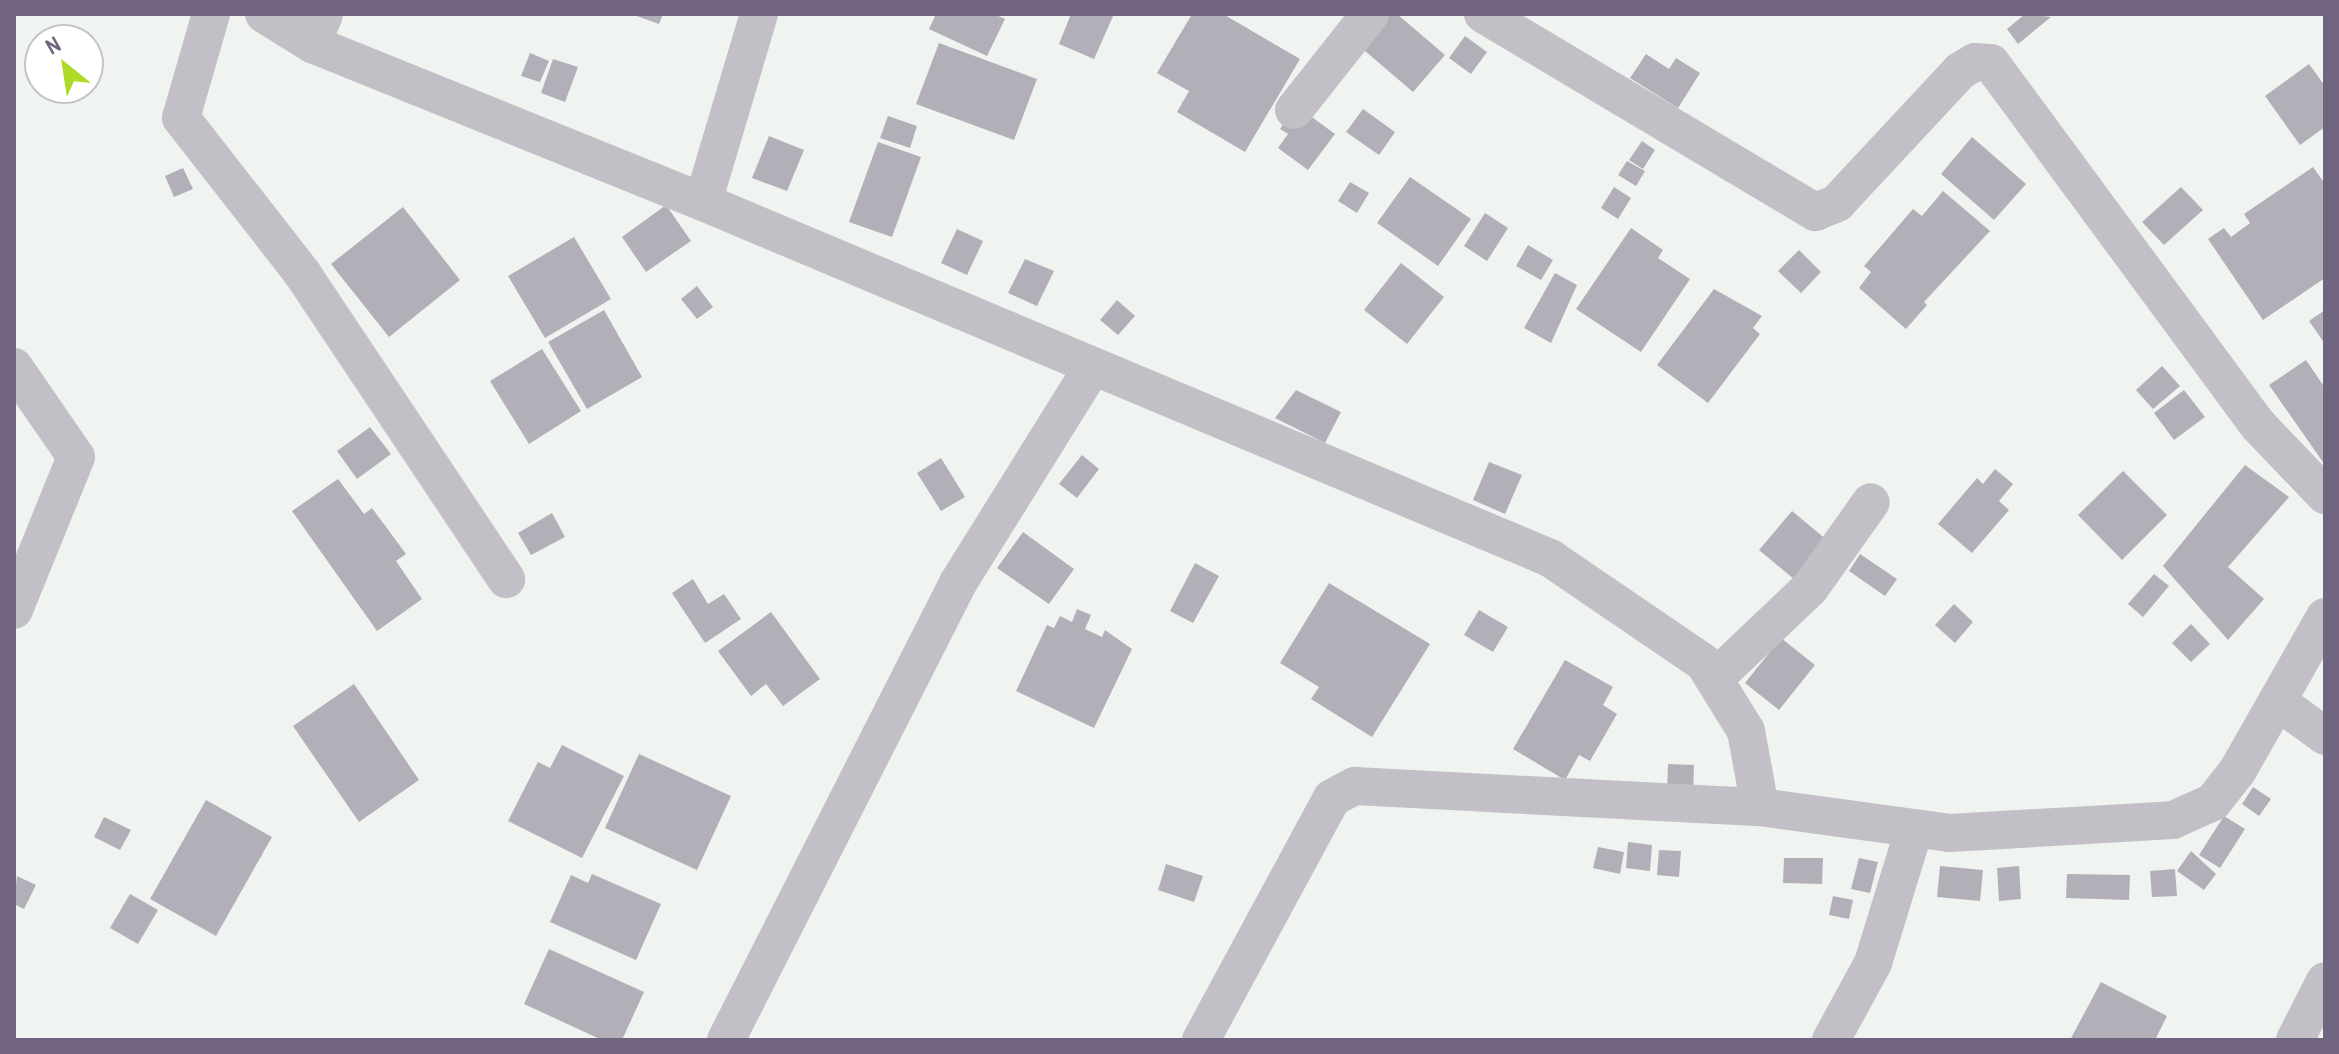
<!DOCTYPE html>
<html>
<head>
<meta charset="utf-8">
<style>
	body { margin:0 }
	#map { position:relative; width:2339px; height:1054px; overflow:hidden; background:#eff4f0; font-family:"Archivo Narrow",sans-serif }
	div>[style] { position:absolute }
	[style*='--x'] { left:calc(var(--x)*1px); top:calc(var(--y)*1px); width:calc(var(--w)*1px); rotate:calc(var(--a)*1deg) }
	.building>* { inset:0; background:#b3afb9 }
	.minor>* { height:38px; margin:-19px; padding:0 19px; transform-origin:19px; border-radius:19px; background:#c2bfc6 }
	span { translate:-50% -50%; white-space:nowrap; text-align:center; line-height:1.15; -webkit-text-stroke:8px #fff; paint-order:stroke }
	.frame { position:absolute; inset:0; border:16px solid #70647f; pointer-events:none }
	.north { position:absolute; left:24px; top:24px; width:80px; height:80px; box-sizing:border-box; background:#fff; border:2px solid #c6c1cc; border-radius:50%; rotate:330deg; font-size:22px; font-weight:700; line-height:32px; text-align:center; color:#70647f }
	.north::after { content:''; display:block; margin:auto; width:28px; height:36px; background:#afdb28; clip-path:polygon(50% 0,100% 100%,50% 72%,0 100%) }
</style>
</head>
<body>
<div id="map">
	<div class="building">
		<i style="clip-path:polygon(631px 14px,663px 14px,659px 24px)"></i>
		<i style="clip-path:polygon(936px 14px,994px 14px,1005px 19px,987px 56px,929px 29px)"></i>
		<i style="clip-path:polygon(1071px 14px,1114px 14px,1094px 59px,1059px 44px)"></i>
		<i style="clip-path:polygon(1192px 14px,1223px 14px,1300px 59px,1245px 152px,1177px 112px,1189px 91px,1157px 73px)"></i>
		<i style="clip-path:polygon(1385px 14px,1397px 14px,1445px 55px,1413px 92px,1358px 45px)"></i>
		<i style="clip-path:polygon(2025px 14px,2051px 17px,2018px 44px,2007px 29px)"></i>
		<i style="clip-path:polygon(1465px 36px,1487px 52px,1471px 74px,1449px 58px)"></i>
		<i style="clip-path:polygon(939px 43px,1037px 79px,1014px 140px,916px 104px)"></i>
		<i style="clip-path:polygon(530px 53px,549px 61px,540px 82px,521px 76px)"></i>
		<i style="clip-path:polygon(1646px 54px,1669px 69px,1676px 58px,1700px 73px,1678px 108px,1630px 78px)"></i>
		<i style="clip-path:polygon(553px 59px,578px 67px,565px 102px,541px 93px)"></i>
		<i style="clip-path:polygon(2309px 64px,2325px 86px,2325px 127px,2300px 145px,2265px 96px)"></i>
		<i style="clip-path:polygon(1363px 109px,1395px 132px,1379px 155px,1346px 132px)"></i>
		<i style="clip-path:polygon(1305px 112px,1335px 134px,1308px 170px,1278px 148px,1288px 134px,1280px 129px,1291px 113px)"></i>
		<i style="clip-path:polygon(888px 116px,917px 126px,910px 148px,880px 138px)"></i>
		<i style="clip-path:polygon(769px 136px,804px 150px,787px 191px,752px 178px)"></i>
		<i style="clip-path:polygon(1972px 137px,2026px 184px,1994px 220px,1941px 174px)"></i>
		<i style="clip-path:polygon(1642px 141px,1655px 150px,1643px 169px,1629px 160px)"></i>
		<i style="clip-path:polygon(878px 142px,921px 157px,892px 237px,849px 222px)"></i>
		<i style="clip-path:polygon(1627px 161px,1645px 171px,1636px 186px,1618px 175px)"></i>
		<i style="clip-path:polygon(2313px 167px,2325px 184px,2325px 278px,2263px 320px,2208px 239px,2224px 228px,2231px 237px,2250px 223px,2244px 214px)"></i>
		<i style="clip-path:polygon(183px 168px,193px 189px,174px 197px,165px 176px)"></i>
		<i style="clip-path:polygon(1410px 177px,1471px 219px,1438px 266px,1377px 223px)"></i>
		<i style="clip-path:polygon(1350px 182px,1369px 193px,1357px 213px,1338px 201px)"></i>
		<i style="clip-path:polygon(1614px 187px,1631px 198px,1618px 219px,1601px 208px)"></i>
		<i style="clip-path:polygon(2181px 187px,2203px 210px,2164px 245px,2142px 222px)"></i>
		<i style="clip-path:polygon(1943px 191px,1990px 231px,1924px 302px,1927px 305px,1906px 329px,1859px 288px,1871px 272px,1864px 266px,1913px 209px,1922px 216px)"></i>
		<i style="clip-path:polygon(666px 205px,691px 241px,646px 272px,622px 237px)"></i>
		<i style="clip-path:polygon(403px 207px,460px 280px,389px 337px,331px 264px)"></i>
		<i style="clip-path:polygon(1485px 213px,1508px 228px,1487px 261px,1464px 246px)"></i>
		<i style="clip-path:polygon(1631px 228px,1663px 250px,1658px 258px,1690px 279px,1641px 352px,1576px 309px)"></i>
		<i style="clip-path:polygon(957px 229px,983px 241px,967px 275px,941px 263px)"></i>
		<i style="clip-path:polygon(574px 237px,611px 299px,545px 338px,508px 276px)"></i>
		<i style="clip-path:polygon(1528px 245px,1553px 260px,1541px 280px,1516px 266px)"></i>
		<i style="clip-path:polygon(1799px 250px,1821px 272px,1801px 293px,1778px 271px)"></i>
		<i style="clip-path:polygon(1025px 259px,1054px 271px,1037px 306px,1008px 293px)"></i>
		<i style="clip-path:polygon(1401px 263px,1444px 297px,1407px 344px,1364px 310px)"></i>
		<i style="clip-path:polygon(1555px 273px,1577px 285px,1551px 343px,1524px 328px)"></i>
		<i style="clip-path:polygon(697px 286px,713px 307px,697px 319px,681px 299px)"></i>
		<i style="clip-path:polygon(1714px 289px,1762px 316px,1753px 328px,1760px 334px,1708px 403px,1657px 365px)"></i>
		<i style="clip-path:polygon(1117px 300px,1135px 316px,1118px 335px,1100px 320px)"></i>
		<i style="clip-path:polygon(604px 310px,642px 377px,587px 409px,548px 342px)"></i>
		<i style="clip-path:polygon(2325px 310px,2325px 344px,2309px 321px)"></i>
		<i style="clip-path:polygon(542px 349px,581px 411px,529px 444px,490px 381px)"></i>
		<i style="clip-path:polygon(2306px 360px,2325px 388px,2325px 465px,2269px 385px)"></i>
		<i style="clip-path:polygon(2162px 366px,2180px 386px,2153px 409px,2136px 390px)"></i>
		<i style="clip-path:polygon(1296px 390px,1341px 412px,1325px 443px,1275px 418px)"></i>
		<i style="clip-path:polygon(2184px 390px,2205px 417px,2174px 440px,2154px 413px)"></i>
		<i style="clip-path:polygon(370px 427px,391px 454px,357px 479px,337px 451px)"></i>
		<i style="clip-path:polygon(1082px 455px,1099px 469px,1077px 498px,1059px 484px)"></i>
		<i style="clip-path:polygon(941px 458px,965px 497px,941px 511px,917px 473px)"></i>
		<i style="clip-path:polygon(1489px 462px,1522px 475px,1505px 514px,1473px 500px)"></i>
		<i style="clip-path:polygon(2245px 465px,2289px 497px,2228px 567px,2264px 599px,2228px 640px,2163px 566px)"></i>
		<i style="clip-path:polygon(1995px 469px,2013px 484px,1999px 501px,2009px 510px,1972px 553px,1938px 524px,1977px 478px,1983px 484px)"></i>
		<i style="clip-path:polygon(2123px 471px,2167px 515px,2122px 560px,2078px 515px)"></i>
		<i style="clip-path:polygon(338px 479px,364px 514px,372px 508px,406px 554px,396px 561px,422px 599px,377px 631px,292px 511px)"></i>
		<i style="clip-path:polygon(1792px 511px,1833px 545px,1800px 584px,1759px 550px)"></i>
		<i style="clip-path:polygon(552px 513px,565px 537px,531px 555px,518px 533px)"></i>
		<i style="clip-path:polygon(1023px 532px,1074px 569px,1049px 604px,997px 568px)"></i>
		<i style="clip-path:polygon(1860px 554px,1897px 579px,1885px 596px,1849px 571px)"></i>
		<i style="clip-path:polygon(1195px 563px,1219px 576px,1193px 623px,1170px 611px)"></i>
		<i style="clip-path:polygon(2154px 574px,2169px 586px,2143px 617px,2128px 604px)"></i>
		<i style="clip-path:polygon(693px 579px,708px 604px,724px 594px,741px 619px,705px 643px,672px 593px)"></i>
		<i style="clip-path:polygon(1329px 583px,1430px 644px,1372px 737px,1311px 699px,1319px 687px,1280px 663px)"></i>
		<i style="clip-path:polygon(1954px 604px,1973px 622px,1955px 643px,1935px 625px)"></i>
		<i style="clip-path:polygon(1077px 609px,1091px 615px,1085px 629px,1102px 637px,1105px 630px,1132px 649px,1094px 728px,1016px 691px,1047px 625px,1054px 628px,1060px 616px,1072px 622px)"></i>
		<i style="clip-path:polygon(1479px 610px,1508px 627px,1493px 652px,1464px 635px)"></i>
		<i style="clip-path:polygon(771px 612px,820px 679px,783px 706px,766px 684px,751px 696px,718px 651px)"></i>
		<i style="clip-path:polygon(2191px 624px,2210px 644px,2191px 662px,2172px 643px)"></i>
		<i style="clip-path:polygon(1781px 638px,1815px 665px,1779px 710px,1745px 683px)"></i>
		<i style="clip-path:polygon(1565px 660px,1613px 687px,1603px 705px,1617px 714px,1590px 761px,1579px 755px,1565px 780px,1513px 749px)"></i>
		<i style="clip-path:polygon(354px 684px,419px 780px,359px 822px,293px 726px)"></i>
		<i style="clip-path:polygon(562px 745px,624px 776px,582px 858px,508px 821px,538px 762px,550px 768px)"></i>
		<i style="clip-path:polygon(639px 754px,731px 796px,697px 870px,605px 828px)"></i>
		<i style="clip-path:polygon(1668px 764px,1694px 765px,1693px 793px,1667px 792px)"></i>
		<i style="clip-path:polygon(2253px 787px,2271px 799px,2259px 816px,2242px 804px)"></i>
		<i style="clip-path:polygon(206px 800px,272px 837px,216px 936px,150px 899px)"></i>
		<i style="clip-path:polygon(2224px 816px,2245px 829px,2220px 868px,2199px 855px)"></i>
		<i style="clip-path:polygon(104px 817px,131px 830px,120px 850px,94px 837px)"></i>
		<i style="clip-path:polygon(1628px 842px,1652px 845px,1650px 871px,1626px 868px)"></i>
		<i style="clip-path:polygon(1598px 847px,1624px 852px,1620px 874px,1593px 868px)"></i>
		<i style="clip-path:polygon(1659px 850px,1681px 851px,1679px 877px,1657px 875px)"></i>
		<i style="clip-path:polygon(2191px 851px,2216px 874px,2204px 890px,2177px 871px)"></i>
		<i style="clip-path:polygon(1784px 858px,1823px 858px,1822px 884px,1783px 883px)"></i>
		<i style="clip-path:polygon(1859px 858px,1878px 862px,1870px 893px,1851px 889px)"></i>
		<i style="clip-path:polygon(1166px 864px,1203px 876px,1194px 902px,1158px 890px)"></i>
		<i style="clip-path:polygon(1940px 866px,1983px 870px,1980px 901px,1937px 897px)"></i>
		<i style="clip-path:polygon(2019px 866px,2021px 899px,1999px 901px,1997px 868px)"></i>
		<i style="clip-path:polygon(2175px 869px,2177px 896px,2152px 897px,2150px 871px)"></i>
		<i style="clip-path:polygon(592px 874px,661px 904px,636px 960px,550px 922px,571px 875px,588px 883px)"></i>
		<i style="clip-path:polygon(2067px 874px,2130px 875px,2129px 900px,2066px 898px)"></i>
		<i style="clip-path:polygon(17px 876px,36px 885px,24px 909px,14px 904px)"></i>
		<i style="clip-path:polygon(130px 894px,158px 910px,138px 944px,110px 928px)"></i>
		<i style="clip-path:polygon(1833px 896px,1853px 900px,1849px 919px,1829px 915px)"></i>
		<i style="clip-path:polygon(549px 949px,644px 992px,622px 1040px,602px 1040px,524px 1004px)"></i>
		<i style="clip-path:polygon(2101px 982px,2167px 1016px,2155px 1040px,2070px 1040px)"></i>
	</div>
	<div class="minor">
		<i style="--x:211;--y:14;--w:108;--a:106.1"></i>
		<i style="--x:181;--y:118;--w:197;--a:52"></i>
		<i style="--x:302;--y:273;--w:368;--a:56.3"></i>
		<i style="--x:264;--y:14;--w:57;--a:32"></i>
		<i style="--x:312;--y:44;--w:422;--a:22"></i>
		<i style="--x:703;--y:202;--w:919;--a:22.8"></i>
		<i style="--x:1550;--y:558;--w:186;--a:34.3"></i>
		<i style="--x:1704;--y:663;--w:80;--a:58.3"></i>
		<i style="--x:1746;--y:731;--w:77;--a:79.6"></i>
		<i style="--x:1483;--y:14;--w:387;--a:30.8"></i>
		<i style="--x:1815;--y:212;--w:24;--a:-22"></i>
		<i style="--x:1837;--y:203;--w:180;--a:-47"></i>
		<i style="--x:1960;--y:71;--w:17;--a:-31"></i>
		<i style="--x:1975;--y:62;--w:16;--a:4"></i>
		<i style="--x:1991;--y:63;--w:450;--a:53.6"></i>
		<i style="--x:2258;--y:425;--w:97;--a:46.3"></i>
		<i style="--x:312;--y:44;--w:32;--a:-68"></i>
		<i style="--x:1294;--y:110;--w:122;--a:-51.6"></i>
		<i style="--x:703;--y:202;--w:196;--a:-73.4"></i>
		<i style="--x:14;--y:367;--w:109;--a:55.4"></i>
		<i style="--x:76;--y:457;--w:165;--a:112.1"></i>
		<i style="--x:1714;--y:679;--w:132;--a:-43.5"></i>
		<i style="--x:1810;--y:588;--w:105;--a:-54.7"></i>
		<i style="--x:2277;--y:701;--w:59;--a:36.1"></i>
		<i style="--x:726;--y:1040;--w:513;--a:-63.08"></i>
		<i style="--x:958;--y:583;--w:253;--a:-58.1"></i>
		<i style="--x:1201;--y:1040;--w:275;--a:-61.6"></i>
		<i style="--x:1332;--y:798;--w:26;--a:-28"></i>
		<i style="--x:1355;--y:786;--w:406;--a:3"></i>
		<i style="--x:1760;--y:807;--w:191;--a:7.8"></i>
		<i style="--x:1949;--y:833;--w:224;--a:-3.3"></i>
		<i style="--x:2173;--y:820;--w:44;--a:-24.2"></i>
		<i style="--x:2213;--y:802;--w:41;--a:-52"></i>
		<i style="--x:2238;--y:770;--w:176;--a:-60.4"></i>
		<i style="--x:1831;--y:1040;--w:88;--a:-61.4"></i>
		<i style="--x:1873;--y:963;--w:139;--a:-72.9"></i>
		<i style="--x:2295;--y:1040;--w:66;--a:-63"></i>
	</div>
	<div class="frame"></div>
	<div class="north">N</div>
</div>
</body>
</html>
